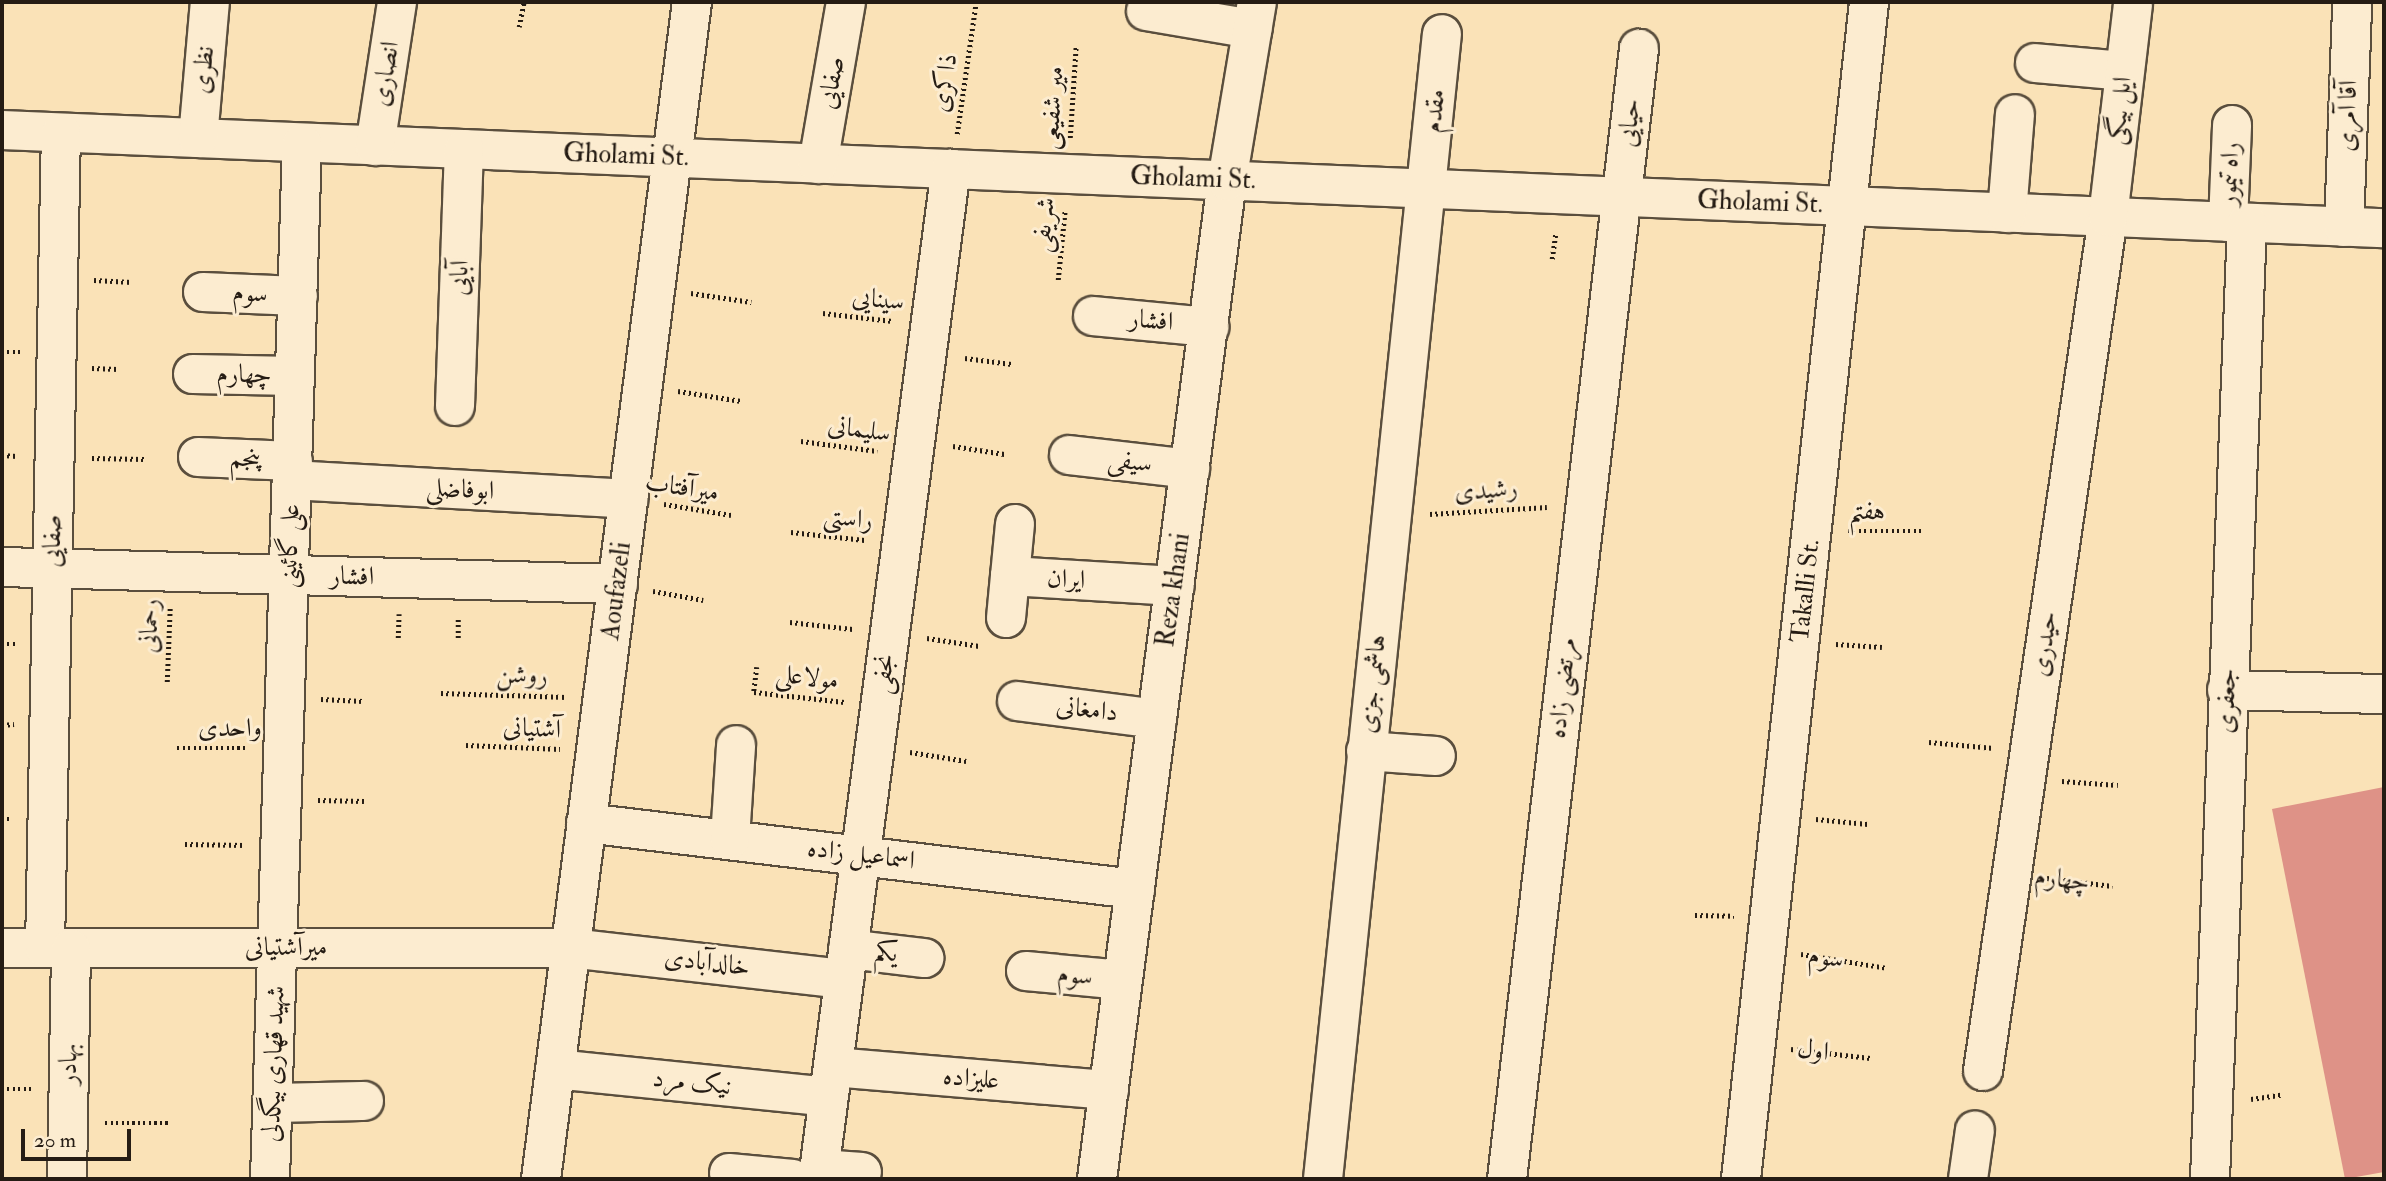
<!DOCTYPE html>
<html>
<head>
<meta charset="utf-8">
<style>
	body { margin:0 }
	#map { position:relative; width:2386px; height:1181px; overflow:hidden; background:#fae2b7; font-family:"IM FELL Double Pica",Amiri,serif }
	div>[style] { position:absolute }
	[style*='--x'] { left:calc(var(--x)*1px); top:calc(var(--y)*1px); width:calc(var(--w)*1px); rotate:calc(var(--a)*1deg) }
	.building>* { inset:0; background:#de9287 }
	.path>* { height:4.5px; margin-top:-2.25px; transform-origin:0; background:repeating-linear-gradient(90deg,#251c14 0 2px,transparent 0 5.5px) }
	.roads { filter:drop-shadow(2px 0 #5a4e3d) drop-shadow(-2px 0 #5a4e3d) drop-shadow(0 2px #5a4e3d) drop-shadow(0 -2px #5a4e3d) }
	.street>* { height:38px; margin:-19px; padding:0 19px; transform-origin:19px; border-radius:19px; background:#fcecd0 }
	span { translate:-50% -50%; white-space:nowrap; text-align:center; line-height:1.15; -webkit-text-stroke:6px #fcecd0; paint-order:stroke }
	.street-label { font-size:26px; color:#251c14 }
	.frame { position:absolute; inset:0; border:4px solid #251c14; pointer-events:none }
	.scale { position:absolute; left:21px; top:1129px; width:110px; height:32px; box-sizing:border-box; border:4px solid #251c14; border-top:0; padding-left:9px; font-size:21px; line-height:24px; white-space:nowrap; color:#251c14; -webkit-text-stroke:5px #fcecd0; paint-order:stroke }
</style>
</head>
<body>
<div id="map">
	<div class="building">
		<i style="clip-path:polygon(2384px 787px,2384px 1172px,2345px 1179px,2272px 809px)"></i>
	</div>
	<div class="path">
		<i style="--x:519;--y:27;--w:25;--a:-79"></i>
		<i style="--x:957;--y:134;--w:133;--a:-81.8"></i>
		<i style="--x:1070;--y:138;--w:93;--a:-86.3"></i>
		<i style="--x:1552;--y:259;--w:27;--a:-82"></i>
		<i style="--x:94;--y:280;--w:38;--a:3"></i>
		<i style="--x:1058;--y:280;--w:70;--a:-84.3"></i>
		<i style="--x:691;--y:293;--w:61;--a:8.5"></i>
		<i style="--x:823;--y:313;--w:70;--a:6.5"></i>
		<i style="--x:2;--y:352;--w:19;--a:0"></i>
		<i style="--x:965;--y:358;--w:47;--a:7.3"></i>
		<i style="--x:92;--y:368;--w:26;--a:2"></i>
		<i style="--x:678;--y:391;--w:64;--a:9"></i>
		<i style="--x:801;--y:441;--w:77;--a:7.5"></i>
		<i style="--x:953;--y:446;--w:52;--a:8.9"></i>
		<i style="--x:2;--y:455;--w:15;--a:4"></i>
		<i style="--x:92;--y:458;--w:52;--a:1.1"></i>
		<i style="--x:664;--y:504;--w:68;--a:9.3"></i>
		<i style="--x:1430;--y:514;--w:117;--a:-3.4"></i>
		<i style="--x:1848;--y:531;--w:74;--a:0"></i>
		<i style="--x:791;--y:532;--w:74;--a:6.2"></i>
		<i style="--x:653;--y:591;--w:51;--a:10.2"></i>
		<i style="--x:790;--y:622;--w:63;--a:6.3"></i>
		<i style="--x:398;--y:638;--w:24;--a:-88"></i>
		<i style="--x:458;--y:638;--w:22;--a:-90"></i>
		<i style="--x:927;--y:638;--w:53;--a:8.7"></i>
		<i style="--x:2;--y:644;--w:14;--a:0"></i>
		<i style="--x:1836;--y:644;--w:46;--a:3.7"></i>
		<i style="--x:757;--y:667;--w:25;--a:97"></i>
		<i style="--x:754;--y:692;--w:91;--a:6.3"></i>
		<i style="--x:167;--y:682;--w:75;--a:-87.7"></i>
		<i style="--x:441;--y:693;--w:125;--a:1.8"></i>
		<i style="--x:321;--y:699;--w:42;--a:2.7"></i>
		<i style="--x:2;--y:725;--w:12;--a:-5"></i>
		<i style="--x:1929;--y:742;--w:65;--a:5.3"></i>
		<i style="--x:466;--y:745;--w:94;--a:2.4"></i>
		<i style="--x:177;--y:748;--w:71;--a:0"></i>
		<i style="--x:910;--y:752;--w:57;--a:9.1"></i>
		<i style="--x:2062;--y:781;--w:56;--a:4.1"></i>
		<i style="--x:318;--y:800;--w:46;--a:1.2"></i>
		<i style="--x:2;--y:819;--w:10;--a:0"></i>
		<i style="--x:1816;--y:819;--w:52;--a:5.5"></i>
		<i style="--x:185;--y:844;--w:60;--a:1"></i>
		<i style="--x:2047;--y:878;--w:66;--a:6.9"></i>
		<i style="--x:1695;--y:915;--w:39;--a:1"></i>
		<i style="--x:1801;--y:954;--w:87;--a:9.2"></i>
		<i style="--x:1791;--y:1049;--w:80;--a:6.5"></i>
		<i style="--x:2;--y:1089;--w:30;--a:0"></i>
		<i style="--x:2251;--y:1099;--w:30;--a:-8"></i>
		<i style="--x:105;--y:1123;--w:65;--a:0"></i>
	</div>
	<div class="roads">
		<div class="street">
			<i style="--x:1146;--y:11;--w:108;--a:9.6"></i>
			<i style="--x:2035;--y:63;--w:89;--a:5.1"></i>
			<i style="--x:2;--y:130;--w:2384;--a:2.36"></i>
			<i style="--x:198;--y:138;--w:137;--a:-85"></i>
			<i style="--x:375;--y:146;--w:146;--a:-81.3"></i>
			<i style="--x:818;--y:164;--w:164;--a:-80.2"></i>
			<i style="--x:2007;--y:213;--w:99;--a:-85.4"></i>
			<i style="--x:2228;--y:222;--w:97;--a:-87.6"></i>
			<i style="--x:2344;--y:227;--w:223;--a:-87.9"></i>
			<i style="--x:203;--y:292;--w:95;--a:2.4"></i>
			<i style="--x:1093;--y:316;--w:117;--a:5.4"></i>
			<i style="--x:193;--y:374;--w:102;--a:1.1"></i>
			<i style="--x:455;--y:406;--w:257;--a:-88"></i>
			<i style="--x:1069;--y:455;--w:122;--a:6.6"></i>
			<i style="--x:198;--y:457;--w:95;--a:2.4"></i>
			<i style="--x:292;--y:480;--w:337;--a:3.2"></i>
			<i style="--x:1015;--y:524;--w:52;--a:95.5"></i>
			<i style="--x:1010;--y:576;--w:165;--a:3.5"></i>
			<i style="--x:2;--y:567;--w:616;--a:1.58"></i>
			<i style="--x:1006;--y:618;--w:42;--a:-84.6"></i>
			<i style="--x:2227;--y:690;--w:157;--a:1.5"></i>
			<i style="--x:1017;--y:701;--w:141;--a:7.3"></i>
			<i style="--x:1366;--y:751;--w:70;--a:4.1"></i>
			<i style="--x:586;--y:823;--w:553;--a:6.86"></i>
			<i style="--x:730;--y:839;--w:94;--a:-86.3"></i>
			<i style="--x:2;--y:948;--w:568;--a:0"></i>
			<i style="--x:570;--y:948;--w:276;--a:6.5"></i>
			<i style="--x:45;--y:948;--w:815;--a:-88.88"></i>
			<i style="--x:848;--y:949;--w:77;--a:6.8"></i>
			<i style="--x:1026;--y:971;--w:97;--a:5.3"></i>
			<i style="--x:833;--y:1067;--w:277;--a:4.8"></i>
			<i style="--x:555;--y:1069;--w:275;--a:5.8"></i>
			<i style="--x:1983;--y:1071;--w:863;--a:-81.67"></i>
			<i style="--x:2108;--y:217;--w:214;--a:-83.3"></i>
			<i style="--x:273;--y:1103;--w:91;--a:-1.3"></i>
			<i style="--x:820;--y:1169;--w:42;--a:4.1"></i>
			<i style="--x:729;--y:1173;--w:64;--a:5.4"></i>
			<i style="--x:67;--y:1179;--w:230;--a:-89"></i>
			<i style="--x:270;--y:1179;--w:1036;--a:-88.23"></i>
			<i style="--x:541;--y:1179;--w:1187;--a:-82.69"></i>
			<i style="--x:818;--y:1179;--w:1019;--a:-82.5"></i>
			<i style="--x:1097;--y:1179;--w:1006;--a:-82.58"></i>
			<i style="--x:1227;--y:181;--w:181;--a:-80.5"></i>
			<i style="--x:1323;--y:1179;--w:1151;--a:-84.07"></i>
			<i style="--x:1507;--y:1179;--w:1138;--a:-83.34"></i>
			<i style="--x:1741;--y:1179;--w:1184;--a:-83.79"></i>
			<i style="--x:1968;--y:1179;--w:49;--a:-81.9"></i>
			<i style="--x:2210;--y:1179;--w:957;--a:-87.78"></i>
		</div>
	</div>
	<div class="street-label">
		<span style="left:204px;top:70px;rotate:-85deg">نظری</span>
		<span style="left:386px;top:74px;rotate:-81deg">انصاری</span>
		<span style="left:832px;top:83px;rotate:-80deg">صفایی</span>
		<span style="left:945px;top:83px;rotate:-81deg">ذاکری</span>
		<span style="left:1053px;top:108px;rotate:-86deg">میر شفیعی</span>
		<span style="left:1435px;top:111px;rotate:-84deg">مقدم</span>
		<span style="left:2120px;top:111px;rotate:-84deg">ایل بیگی</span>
		<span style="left:2348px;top:116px;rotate:-88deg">آقا آمری</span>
		<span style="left:1630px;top:123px;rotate:-84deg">حیایی</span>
		<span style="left:626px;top:156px;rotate:2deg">Gholami St.</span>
		<span style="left:2230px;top:174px;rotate:-87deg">راه تیمور</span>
		<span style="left:1193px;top:179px;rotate:2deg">Gholami St.</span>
		<span style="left:1760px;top:203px;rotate:2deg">Gholami St.</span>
		<span style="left:1044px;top:225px;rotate:-84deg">شریفی</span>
		<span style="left:460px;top:278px;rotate:-88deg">آبایی</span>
		<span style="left:250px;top:294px;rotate:3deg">سوم</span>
		<span style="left:878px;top:300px;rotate:6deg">سینایی</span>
		<span style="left:1151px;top:321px;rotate:5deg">افشار</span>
		<span style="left:244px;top:375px;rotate:1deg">چهارم</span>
		<span style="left:859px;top:430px;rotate:8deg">سلیمانی</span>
		<span style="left:245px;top:459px;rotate:2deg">پنجم</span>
		<span style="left:1130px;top:462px;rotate:7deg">سیفی</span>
		<span style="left:682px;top:488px;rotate:9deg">میرآفتاب</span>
		<span style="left:460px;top:490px;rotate:3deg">ابوفاضلی</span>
		<span style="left:1486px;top:491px;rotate:-4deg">رشیدی</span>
		<span style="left:1867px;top:512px;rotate:1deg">هفتم</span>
		<span style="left:848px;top:519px;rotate:6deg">راستی</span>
		<span style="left:53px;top:541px;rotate:-89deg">صفایی</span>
		<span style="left:290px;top:546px;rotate:-88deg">علی گائینی</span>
		<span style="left:352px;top:577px;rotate:1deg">افشار</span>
		<span style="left:1066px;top:580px;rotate:3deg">ایران</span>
		<span style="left:1174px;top:590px;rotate:-82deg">Reza khani</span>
		<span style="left:617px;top:591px;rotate:-83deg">Aoufazeli</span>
		<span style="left:1806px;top:591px;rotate:-84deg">Takalli St.</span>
		<span style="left:150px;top:626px;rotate:-88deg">رحمانی</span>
		<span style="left:2045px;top:644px;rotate:-82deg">حیدری</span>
		<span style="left:884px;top:674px;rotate:-83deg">نجفی</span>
		<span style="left:522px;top:676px;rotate:2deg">روشن</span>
		<span style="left:807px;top:678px;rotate:7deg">مولاعلی</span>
		<span style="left:1373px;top:684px;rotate:-84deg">هاشمی جزی</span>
		<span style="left:1563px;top:688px;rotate:-84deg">مرتضی زاده</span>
		<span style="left:2227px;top:701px;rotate:-88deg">جعفری</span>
		<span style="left:1087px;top:710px;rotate:7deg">دامغانی</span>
		<span style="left:230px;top:729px">واحدی</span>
		<span style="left:532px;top:729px;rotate:3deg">آشتیانی</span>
		<span style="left:861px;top:855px;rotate:7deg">اسماعیل زاده</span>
		<span style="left:2062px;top:880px;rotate:7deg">چهارم</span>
		<span style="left:286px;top:948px">میرآشتیانی</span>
		<span style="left:886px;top:953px;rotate:7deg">یکم</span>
		<span style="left:1826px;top:958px;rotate:9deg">سوم</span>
		<span style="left:707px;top:963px;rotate:7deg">خالدآبادی</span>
		<span style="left:1075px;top:976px;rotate:6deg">سوم</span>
		<span style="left:1813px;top:1051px;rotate:7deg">اول</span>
		<span style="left:69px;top:1064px;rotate:-89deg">بهادر</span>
		<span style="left:274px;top:1064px;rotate:-88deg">شهید قهاری بیگدلی</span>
		<span style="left:971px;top:1079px;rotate:5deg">علیزاده</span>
		<span style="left:692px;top:1083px;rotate:6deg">نیک مرد</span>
	</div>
	<div class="frame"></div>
	<div class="scale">20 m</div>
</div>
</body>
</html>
